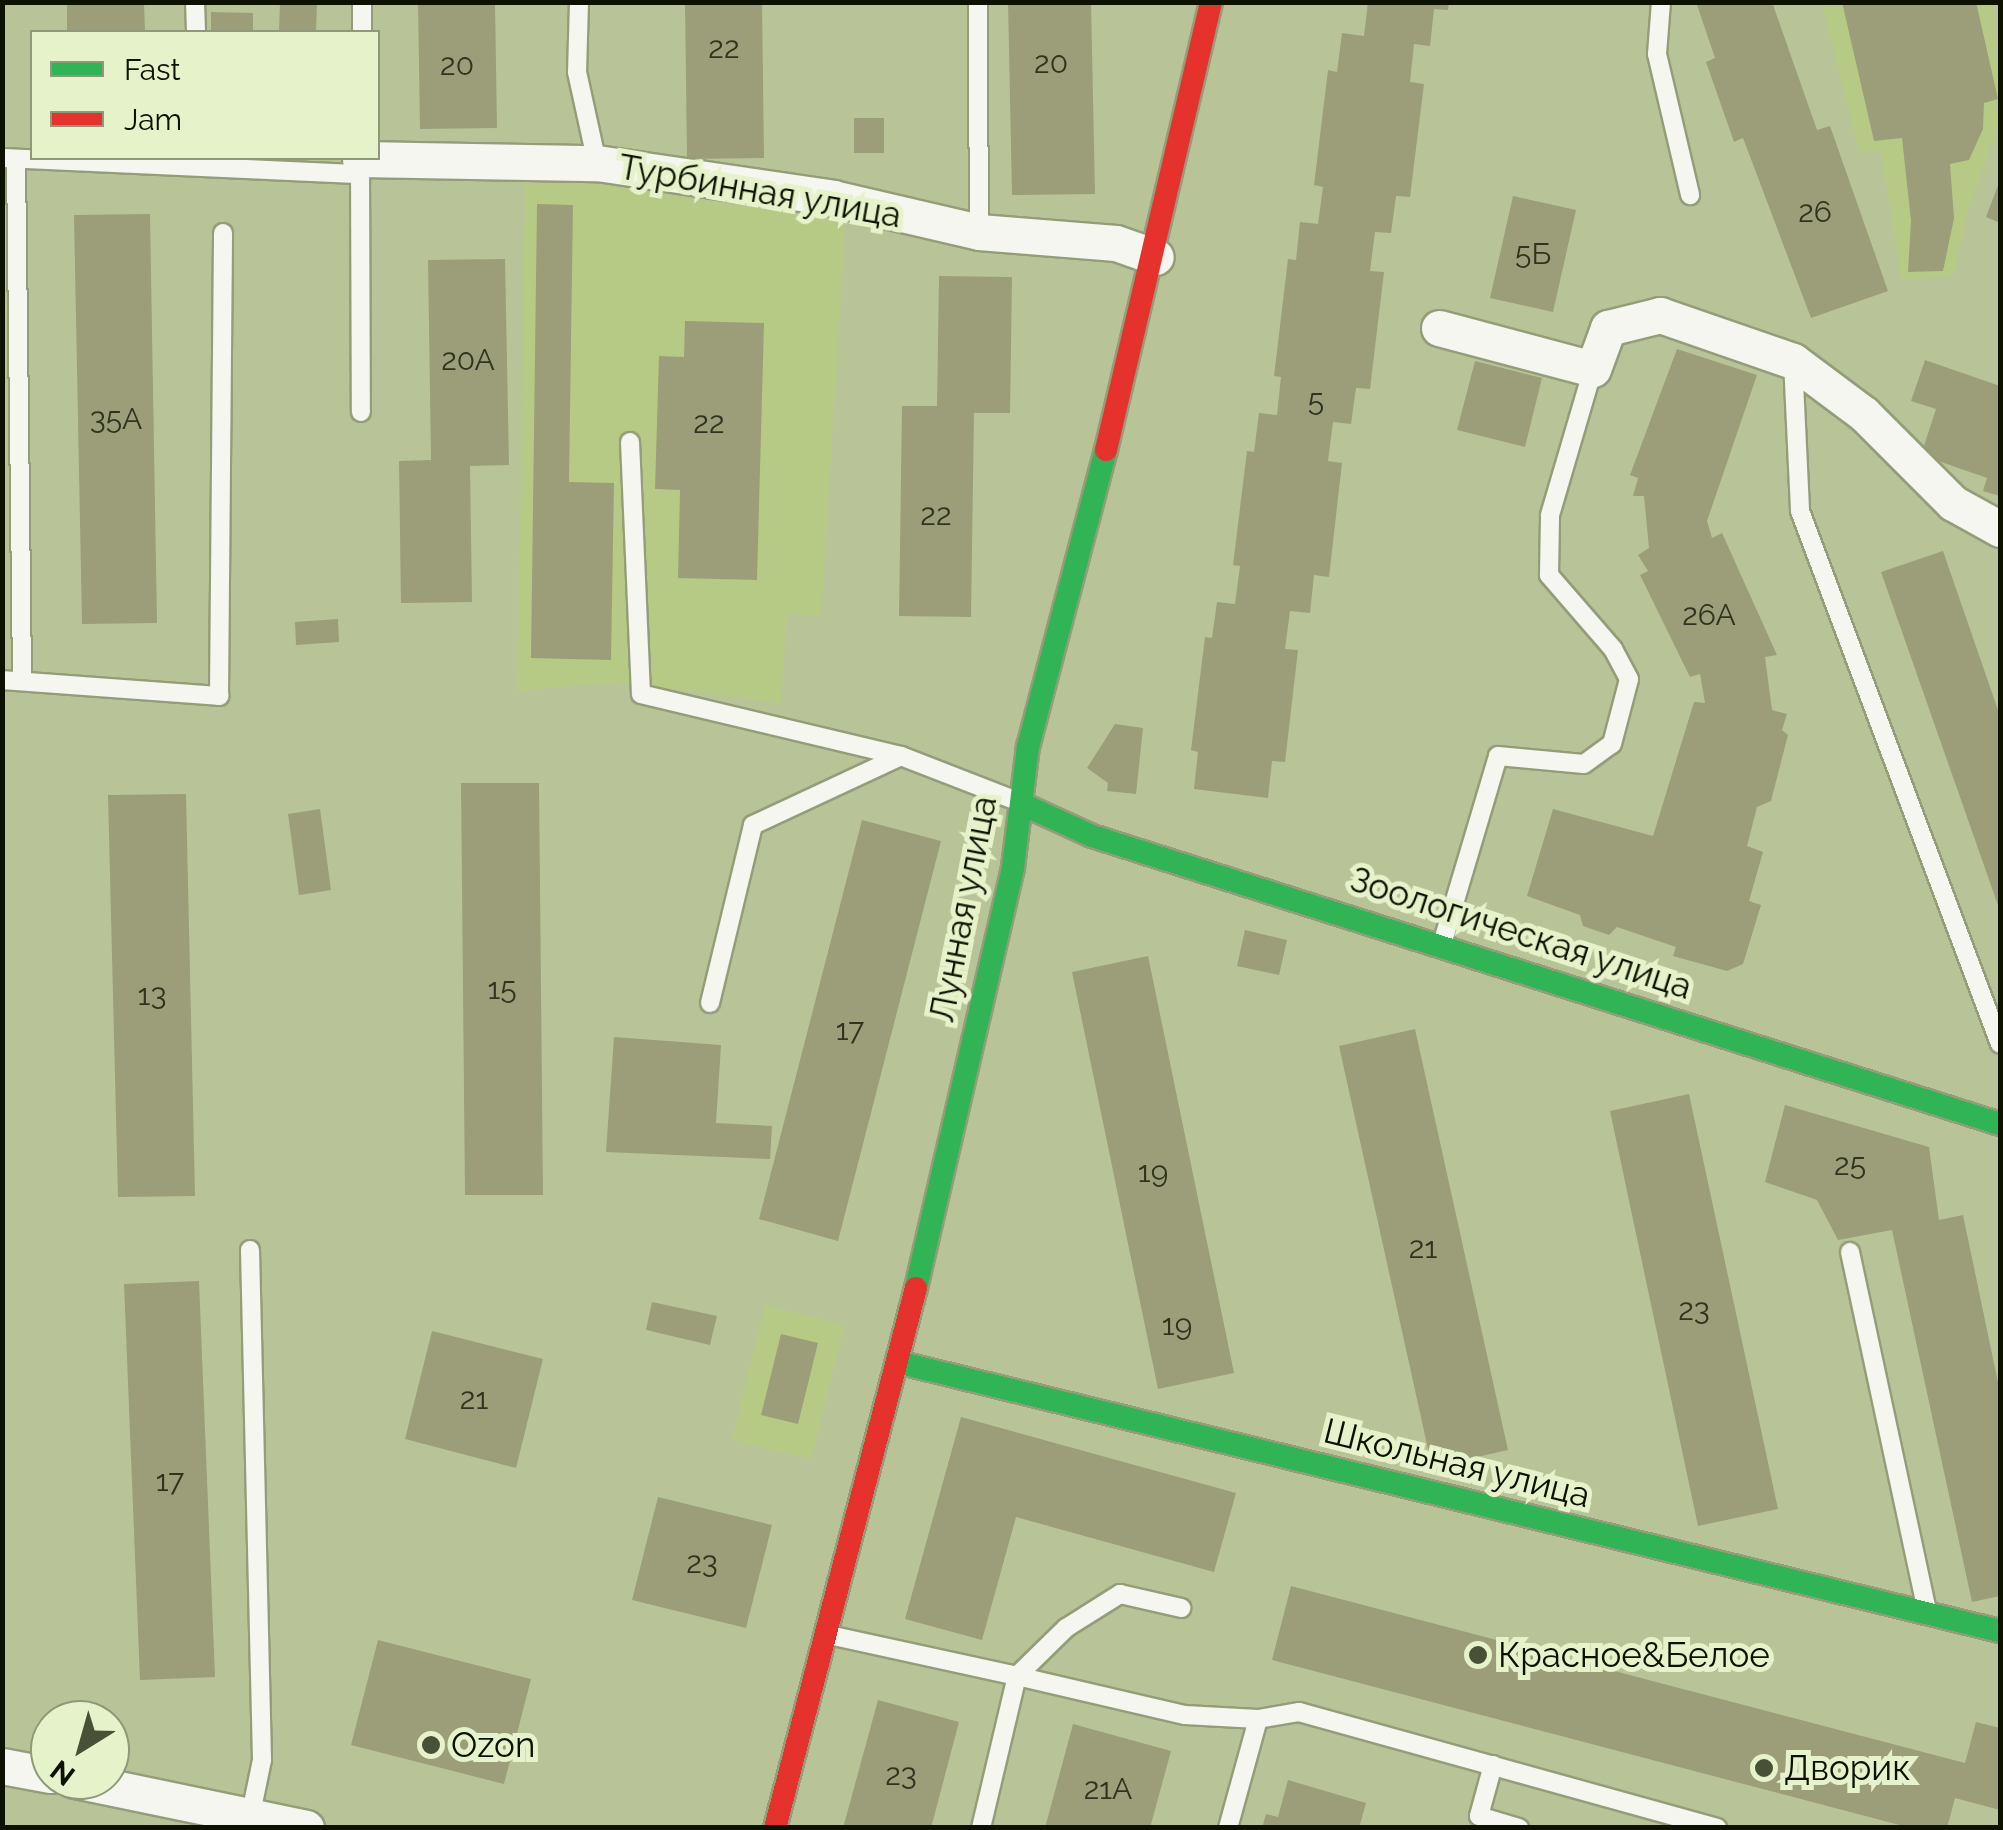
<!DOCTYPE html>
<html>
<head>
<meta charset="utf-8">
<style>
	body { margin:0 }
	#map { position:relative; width:2003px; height:1830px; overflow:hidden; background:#b8c497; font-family:Raleway,sans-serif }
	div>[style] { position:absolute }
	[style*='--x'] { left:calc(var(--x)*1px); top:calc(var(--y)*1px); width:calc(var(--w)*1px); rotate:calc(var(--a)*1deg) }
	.built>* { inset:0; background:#b7ca85 }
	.building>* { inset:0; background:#9b9e79 }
	.roads { filter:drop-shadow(2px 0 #949d7a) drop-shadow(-2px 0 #949d7a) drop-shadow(0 2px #949d7a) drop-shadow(0 -2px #949d7a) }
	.lane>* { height:18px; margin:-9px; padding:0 9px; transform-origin:9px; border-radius:9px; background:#f4f6ef }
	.street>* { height:35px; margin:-17.5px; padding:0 17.5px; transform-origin:17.5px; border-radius:17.5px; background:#f4f6ef }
	.fast>* { height:22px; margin:-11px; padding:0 11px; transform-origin:11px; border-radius:11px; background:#30b455 }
	.jam>* { height:22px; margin:-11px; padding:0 11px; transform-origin:11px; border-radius:11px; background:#e5322d }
	.dots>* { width:28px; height:28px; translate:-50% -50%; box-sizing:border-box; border:5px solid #e6f2ca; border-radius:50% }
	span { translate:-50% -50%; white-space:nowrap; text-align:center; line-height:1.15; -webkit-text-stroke:10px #e6f2ca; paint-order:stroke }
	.number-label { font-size:30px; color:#30341e }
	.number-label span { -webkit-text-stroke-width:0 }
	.street-label { font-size:35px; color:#0c1100 }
	.poi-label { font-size:35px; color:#0c1100 }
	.left { translate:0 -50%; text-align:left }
	.frame { position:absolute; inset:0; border:5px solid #0c1100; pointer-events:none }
	.legend { position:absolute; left:30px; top:30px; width:350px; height:130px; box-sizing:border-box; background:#e6f2ca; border:2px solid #8f9879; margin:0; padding:12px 18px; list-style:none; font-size:30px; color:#0c1100 }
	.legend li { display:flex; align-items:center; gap:20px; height:50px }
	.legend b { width:50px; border:2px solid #8f9879 }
	.north { position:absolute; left:30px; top:1700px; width:100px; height:100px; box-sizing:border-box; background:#e6f2ca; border:2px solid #8f9879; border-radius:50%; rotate:217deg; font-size:28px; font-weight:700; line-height:40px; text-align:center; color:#0c1100 }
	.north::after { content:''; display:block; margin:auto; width:35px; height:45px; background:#485035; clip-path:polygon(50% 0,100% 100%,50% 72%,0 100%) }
</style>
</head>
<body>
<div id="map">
	<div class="built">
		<i style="clip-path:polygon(1822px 3px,1993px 3px,2000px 119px,1967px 213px,1953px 275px,1902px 280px,1881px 152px,1859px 151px)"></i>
		<i style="clip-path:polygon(590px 183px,845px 222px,821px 616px,787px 613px,781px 703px,618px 682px,518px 691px,525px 184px)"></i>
		<i style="clip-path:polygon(765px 1305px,844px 1325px,811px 1459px,732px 1440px)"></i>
	</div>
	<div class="building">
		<i style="clip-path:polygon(67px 2px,144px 2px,145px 32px,67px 32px)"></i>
		<i style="clip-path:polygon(280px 2px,317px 2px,316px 32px,279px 32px)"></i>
		<i style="clip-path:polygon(418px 2px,495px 2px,497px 128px,420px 129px)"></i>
		<i style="clip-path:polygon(685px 2px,762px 2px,764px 158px,687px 159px)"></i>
		<i style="clip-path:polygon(1008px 2px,1091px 2px,1095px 194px,1012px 195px)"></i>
		<i style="clip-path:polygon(1368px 2px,1449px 2px,1448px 10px,1434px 9px,1430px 46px,1414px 44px,1410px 82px,1424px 84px,1410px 197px,1396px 196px,1391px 233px,1375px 232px,1370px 271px,1384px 272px,1370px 389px,1356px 388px,1351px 424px,1333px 422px,1328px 461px,1342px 463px,1329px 577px,1314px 575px,1310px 613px,1290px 611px,1285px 649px,1298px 650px,1285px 762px,1272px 761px,1268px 798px,1194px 789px,1198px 752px,1191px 750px,1205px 637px,1212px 638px,1217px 602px,1235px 604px,1240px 566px,1233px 565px,1247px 451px,1254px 452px,1259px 413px,1277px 415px,1281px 377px,1274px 376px,1288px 259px,1296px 260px,1300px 222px,1318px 224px,1323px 187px,1314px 185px,1328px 70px,1337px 72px,1342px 33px,1364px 36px)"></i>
		<i style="clip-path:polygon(1696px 2px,1772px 2px,1817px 130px,1830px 126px,1888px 291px,1811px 318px,1743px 138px,1734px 142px,1706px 62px,1715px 58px)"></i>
		<i style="clip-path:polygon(1842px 2px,1976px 2px,1998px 99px,1984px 103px,1983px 129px,1969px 160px,1950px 164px,1954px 218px,1943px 271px,1908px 272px,1911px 221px,1902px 138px,1874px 141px)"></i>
		<i style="clip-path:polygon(211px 12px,253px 13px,253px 32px,211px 32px)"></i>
		<i style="clip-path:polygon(854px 118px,884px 118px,884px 153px,854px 153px)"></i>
		<i style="clip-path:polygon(2000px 180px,2000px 223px,1986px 217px)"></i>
		<i style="clip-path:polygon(1513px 196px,1576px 210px,1553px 312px,1490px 298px)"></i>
		<i style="clip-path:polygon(537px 204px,573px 205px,569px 482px,614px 483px,611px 660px,531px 658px)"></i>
		<i style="clip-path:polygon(150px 214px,157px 623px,82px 624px,74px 215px)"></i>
		<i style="clip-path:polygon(505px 259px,509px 465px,470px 466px,472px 602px,401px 603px,399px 461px,431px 460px,428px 260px)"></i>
		<i style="clip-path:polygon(939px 276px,1012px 277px,1010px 413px,974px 413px,971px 617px,899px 616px,902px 406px,937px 406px)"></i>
		<i style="clip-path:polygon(685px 321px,764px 323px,757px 580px,678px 578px,680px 490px,655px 489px,659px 356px,684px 357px)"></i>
		<i style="clip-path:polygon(1677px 349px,1757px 375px,1707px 521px,1712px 538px,1722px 533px,1777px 655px,1765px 657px,1772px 710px,1787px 714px,1782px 730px,1788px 735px,1771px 801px,1757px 807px,1747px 846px,1763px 852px,1749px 901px,1761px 905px,1743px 964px,1727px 971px,1673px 956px,1676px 947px,1617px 927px,1609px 935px,1583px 926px,1580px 915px,1527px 896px,1553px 809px,1653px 836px,1694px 702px,1705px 703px,1700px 674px,1690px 677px,1640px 575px,1648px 571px,1638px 555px,1649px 548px,1644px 496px,1633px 496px,1638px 478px,1630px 475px)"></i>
		<i style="clip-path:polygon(1925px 360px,2000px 386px,2000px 496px,1983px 491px,1987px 478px,1921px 455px,1936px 409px,1911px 401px)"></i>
		<i style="clip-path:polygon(1475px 361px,1542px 378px,1525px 447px,1457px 430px)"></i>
		<i style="clip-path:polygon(1943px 551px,2000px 716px,2000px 911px,1881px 572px)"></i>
		<i style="clip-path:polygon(338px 619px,339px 642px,296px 645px,295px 622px)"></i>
		<i style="clip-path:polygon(1115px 724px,1143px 728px,1136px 794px,1107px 791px,1108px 783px,1087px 768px)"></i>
		<i style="clip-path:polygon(461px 783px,539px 783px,543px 1195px,465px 1195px)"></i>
		<i style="clip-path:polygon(186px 794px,195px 1196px,118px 1197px,108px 795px)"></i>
		<i style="clip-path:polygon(320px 809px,331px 890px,299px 895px,288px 814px)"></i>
		<i style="clip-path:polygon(862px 820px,941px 841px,838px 1241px,759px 1219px)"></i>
		<i style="clip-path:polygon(1245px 930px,1287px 940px,1279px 975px,1237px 966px)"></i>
		<i style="clip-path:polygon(1148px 956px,1234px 1373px,1158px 1389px,1072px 972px)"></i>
		<i style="clip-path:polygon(1415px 1029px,1508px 1450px,1432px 1467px,1339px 1046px)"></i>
		<i style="clip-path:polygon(614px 1037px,721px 1045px,716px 1123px,772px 1126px,770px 1159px,606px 1152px)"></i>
		<i style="clip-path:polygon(1689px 1094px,1778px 1509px,1698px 1526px,1610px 1111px)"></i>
		<i style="clip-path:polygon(1785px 1105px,1929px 1147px,1939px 1220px,1963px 1215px,2000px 1392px,2000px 1596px,1972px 1602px,1892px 1230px,1838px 1240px,1817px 1200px,1765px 1182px)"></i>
		<i style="clip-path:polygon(199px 1281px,215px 1677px,140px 1680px,124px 1284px)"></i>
		<i style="clip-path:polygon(652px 1302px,717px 1316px,710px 1345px,646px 1330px)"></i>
		<i style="clip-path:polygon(432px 1331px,543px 1359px,516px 1468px,405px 1439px)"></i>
		<i style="clip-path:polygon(781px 1334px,818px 1343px,798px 1424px,761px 1415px)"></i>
		<i style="clip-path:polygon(961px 1417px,1236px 1493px,1214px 1572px,1016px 1517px,982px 1640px,905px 1619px)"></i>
		<i style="clip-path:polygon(658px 1497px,772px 1525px,746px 1628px,632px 1600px)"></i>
		<i style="clip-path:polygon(1291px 1586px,1965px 1763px,1976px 1722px,2000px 1728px,2000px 1810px,1955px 1798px,1947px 1828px,1911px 1828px,1272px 1660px)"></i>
		<i style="clip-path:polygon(378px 1640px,531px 1679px,504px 1784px,351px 1745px)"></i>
		<i style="clip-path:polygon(878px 1700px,959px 1722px,931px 1828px,843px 1828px)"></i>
		<i style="clip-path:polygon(1073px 1724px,1171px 1751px,1150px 1828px,1045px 1828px)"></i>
		<i style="clip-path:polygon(1288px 1780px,1366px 1803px,1359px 1828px,1262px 1828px,1266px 1814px,1278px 1817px)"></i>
	</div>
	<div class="roads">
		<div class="lane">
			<i style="--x:195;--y:2;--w:30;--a:88"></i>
			<i style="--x:579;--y:2;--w:70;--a:91.6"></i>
			<i style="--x:577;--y:72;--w:93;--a:77.6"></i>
			<i style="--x:978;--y:2;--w:230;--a:89.8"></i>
			<i style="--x:1661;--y:2;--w:52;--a:94.4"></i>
			<i style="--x:1657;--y:54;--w:145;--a:76.8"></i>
			<i style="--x:362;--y:32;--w:30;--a:-90"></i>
			<i style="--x:2;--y:158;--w:356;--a:2.6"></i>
			<i style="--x:16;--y:159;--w:522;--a:89.34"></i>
			<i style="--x:360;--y:163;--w:249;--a:89.8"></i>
			<i style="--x:1793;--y:361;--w:150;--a:87.3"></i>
			<i style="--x:1800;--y:511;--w:569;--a:69.43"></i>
			<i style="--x:630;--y:442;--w:252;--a:87.5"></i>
			<i style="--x:641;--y:694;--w:267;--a:13.4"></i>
			<i style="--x:901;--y:756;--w:124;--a:21.2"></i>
			<i style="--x:2;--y:680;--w:218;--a:4.2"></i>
			<i style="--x:219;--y:696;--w:463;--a:-89.5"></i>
			<i style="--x:1442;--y:944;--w:196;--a:-73.4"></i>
			<i style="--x:1498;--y:756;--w:86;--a:5.3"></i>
			<i style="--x:1584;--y:764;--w:34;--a:-36"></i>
			<i style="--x:1612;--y:744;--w:67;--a:-75.3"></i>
			<i style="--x:1629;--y:679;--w:34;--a:-118"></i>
			<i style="--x:1613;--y:649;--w:98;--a:-130.9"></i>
			<i style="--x:1549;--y:575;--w:60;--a:-89"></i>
			<i style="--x:1550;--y:515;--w:152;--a:-73.6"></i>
			<i style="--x:710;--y:1003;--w:183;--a:-76.4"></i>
			<i style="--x:753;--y:825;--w:163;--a:-25"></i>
			<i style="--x:250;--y:1250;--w:510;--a:88.65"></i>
			<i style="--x:262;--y:1760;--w:54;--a:101.7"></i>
			<i style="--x:1850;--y:1252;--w:364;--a:77.9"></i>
			<i style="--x:829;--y:1635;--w:192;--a:12.3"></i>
			<i style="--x:1017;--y:1676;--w:69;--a:-44.4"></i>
			<i style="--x:1066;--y:1628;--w:64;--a:-32.2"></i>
			<i style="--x:1120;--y:1594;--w:63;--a:12.9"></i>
			<i style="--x:1493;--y:1765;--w:53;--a:105.4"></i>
			<i style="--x:1479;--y:1816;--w:42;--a:16.7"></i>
			<i style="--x:981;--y:1828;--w:156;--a:-76.7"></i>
			<i style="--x:1017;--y:1676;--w:172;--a:13.1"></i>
			<i style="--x:1185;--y:1715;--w:73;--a:3.1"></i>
			<i style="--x:1258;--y:1719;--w:42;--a:-9.7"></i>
			<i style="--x:1299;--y:1712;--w:434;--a:15.5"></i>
			<i style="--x:1228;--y:1828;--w:113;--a:-74.6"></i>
		</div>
		<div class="street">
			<i style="--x:360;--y:159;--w:237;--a:1"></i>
			<i style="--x:597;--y:163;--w:239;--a:8.4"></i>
			<i style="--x:833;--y:198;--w:150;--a:13.1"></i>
			<i style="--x:979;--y:232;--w:137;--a:4.6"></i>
			<i style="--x:1116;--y:243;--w:42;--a:19.3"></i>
			<i style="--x:1439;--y:328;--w:159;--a:14.9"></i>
			<i style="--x:1593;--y:369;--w:44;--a:-69.9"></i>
			<i style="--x:1608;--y:328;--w:54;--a:-14"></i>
			<i style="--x:1660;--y:315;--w:141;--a:19.1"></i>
			<i style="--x:1793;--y:361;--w:89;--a:36.7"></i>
			<i style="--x:1864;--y:414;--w:126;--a:45"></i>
			<i style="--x:1953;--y:503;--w:54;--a:29"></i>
			<i style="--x:2;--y:1766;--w:49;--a:10.6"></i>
			<i style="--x:75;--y:1780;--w:236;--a:11.7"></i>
		</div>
		<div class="fast">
			<i style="--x:1022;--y:804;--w:77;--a:24.6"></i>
			<i style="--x:1092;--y:836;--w:953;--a:17.6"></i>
			<i style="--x:916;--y:1288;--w:432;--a:-77"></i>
			<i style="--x:1013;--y:867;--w:121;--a:-82.9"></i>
			<i style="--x:1028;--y:747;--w:307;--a:-75.3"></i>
			<i style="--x:897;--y:1362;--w:1135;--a:13.71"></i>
		</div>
		<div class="jam">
			<i style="--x:1106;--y:450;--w:460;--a:-76.8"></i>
			<i style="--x:775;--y:1828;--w:558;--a:-75.37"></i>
		</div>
	</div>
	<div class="dots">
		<i style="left:1478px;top:1655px;background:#485035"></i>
		<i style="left:431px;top:1745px;background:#485035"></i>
		<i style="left:1764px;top:1768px;background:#485035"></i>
	</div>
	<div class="number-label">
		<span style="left:724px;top:48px">22</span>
		<span style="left:1051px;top:63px">20</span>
		<span style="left:457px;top:65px">20</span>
		<span style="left:1815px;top:212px">26</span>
		<span style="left:1533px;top:254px">5Б</span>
		<span style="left:468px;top:360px">20А</span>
		<span style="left:1316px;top:401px">5</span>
		<span style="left:116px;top:419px">35А</span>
		<span style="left:709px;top:423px">22</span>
		<span style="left:936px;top:515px">22</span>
		<span style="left:1709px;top:615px">26А</span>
		<span style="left:502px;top:989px">15</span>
		<span style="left:152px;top:995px">13</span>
		<span style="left:850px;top:1030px">17</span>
		<span style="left:1850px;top:1165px">25</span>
		<span style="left:1153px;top:1172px">19</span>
		<span style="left:1423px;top:1248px">21</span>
		<span style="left:1694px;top:1310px">23</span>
		<span style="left:1177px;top:1325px">19</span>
		<span style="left:474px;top:1399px">21</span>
		<span style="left:170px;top:1481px">17</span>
		<span style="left:702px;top:1563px">23</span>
		<span style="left:901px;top:1775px">23</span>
		<span style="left:1108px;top:1789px">21А</span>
	</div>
	<div class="street-label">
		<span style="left:760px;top:191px;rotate:10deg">Турбинная улица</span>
		<span style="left:963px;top:909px;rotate:-79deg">Лунная улица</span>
		<span style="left:1521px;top:933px;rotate:18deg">Зоологическая улица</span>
		<span style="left:1457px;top:1463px;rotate:14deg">Школьная улица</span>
	</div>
	<div class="poi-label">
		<span class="left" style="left:1498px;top:1655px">Красное&amp;Белое</span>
		<span class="left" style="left:451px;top:1745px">Ozon</span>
		<span class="left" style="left:1784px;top:1768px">Дворик</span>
	</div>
	<div class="frame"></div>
	<ul class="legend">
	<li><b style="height:12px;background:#30b455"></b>Fast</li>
	<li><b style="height:12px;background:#e5322d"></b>Jam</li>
	</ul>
	<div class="north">N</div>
</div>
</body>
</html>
